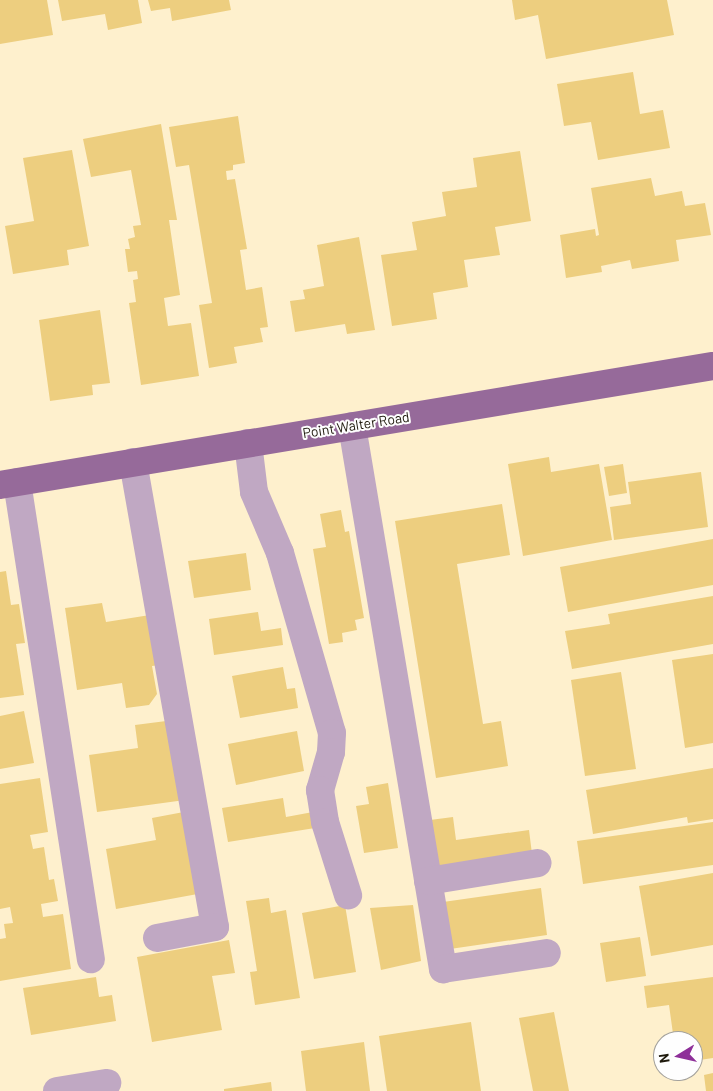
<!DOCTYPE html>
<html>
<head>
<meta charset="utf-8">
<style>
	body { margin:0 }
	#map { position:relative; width:713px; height:1091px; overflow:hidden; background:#fef0cd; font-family:Barlow,sans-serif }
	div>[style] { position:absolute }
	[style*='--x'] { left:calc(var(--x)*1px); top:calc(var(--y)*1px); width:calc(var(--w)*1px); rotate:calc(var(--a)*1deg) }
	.building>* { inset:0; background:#edce7f }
	.minor>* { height:28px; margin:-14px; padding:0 14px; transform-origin:14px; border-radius:14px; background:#c0a8c3 }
	.major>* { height:28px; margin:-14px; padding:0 14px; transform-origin:14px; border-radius:14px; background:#966a9a }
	span { translate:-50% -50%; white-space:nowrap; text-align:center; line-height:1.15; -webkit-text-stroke:4px #fefefe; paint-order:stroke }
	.street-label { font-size:14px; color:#1e190c }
	.north { position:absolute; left:653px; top:1031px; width:50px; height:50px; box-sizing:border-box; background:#fefefe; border:1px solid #a4a29d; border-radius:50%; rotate:261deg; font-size:14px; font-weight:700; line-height:20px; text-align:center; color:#1e190c }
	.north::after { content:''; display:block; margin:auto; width:18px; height:22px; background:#8e2f99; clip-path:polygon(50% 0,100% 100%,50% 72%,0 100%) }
</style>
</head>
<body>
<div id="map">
	<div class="building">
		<i style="clip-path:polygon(0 0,47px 0,53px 35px,0 44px)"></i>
		<i style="clip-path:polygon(58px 0,138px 0,142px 23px,108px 30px,105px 14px,62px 21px)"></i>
		<i style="clip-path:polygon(148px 0,229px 0,231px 10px,172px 21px,170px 8px,151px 11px)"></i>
		<i style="clip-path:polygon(512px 0,667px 0,674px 35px,546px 59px,538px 15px,515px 20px)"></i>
		<i style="clip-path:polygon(633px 72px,640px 114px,663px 110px,670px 148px,598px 160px,591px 122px,564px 126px,557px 84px)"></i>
		<i style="clip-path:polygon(238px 116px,245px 163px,233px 165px,233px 170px,226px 171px,227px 180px,235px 179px,247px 249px,240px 250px,246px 290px,262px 287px,268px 327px,260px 328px,263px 342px,234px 347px,237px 363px,209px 368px,199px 305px,212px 303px,189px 165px,176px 167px,169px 127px)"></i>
		<i style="clip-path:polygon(161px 124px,177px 220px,169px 220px,180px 295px,164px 298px,168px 326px,191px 323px,199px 376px,141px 385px,129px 303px,136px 302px,133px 280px,138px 279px,137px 271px,128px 272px,125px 249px,130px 249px,128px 239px,135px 237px,133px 226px,141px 225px,131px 170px,91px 177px,83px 139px)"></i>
		<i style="clip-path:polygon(72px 150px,89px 246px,67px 250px,69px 265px,13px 274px,5px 226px,34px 221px,23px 158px)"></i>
		<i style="clip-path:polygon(520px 151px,531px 221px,495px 227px,500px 255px,464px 260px,468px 287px,433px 293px,437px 319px,392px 326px,381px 255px,417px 250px,412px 222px,446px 216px,442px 192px,477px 187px,473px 158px)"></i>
		<i style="clip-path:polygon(651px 178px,655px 196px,682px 191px,685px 206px,705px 203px,711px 235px,676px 240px,679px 261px,632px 269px,630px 260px,601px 266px,602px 272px,566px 278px,560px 235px,595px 229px,596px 236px,599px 235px,591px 188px)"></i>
		<i style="clip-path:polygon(359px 237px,375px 330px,347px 334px,345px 324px,295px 332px,290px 301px,305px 299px,303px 290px,324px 286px,317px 245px)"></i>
		<i style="clip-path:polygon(100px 310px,110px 383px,92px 385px,93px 395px,50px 401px,39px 320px)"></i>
		<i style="clip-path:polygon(549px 457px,551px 472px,599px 464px,612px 540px,523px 556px,508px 464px)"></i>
		<i style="clip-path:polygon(623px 464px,627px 493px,609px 496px,604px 467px)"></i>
		<i style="clip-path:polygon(701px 472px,708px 527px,614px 540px,610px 507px,631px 504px,628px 482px)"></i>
		<i style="clip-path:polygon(502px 504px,510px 555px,457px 564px,483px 724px,501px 721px,508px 766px,436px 778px,395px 521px)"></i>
		<i style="clip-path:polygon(341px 510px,345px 532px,349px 531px,364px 618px,355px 620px,357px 630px,342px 633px,343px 642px,329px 644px,313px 549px,326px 547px,320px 514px)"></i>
		<i style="clip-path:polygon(713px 539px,713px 585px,568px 612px,560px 567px)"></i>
		<i style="clip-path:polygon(246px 553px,251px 590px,194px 598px,188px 561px)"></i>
		<i style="clip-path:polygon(6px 571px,11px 605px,19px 604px,25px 643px,16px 644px,24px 695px,0 698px,0 572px)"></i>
		<i style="clip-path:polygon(713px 596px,713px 644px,572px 669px,565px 631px,610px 624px,608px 614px)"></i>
		<i style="clip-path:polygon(102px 603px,106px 622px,150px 615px,160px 665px,152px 666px,157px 694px,149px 705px,126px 708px,122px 683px,77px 690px,65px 608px)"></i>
		<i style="clip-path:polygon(258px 612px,261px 631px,281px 628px,283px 645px,214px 655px,209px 619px)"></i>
		<i style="clip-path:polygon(713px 654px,713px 743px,685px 748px,672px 660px)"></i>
		<i style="clip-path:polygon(283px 667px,287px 689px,295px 688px,298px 708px,240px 718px,232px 676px)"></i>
		<i style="clip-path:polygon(621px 672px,636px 769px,585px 776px,571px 680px)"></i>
		<i style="clip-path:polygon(24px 711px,34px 763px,0 769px,0 716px)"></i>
		<i style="clip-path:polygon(174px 720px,185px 800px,97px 812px,89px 755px,138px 748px,135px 725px)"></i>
		<i style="clip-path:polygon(297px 731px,304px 771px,236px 785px,228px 744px)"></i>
		<i style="clip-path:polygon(713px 768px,713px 819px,688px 823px,687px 817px,593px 834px,586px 790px)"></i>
		<i style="clip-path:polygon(40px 778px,48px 832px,30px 835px,33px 849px,44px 847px,49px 880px,54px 879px,58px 901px,41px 904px,43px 917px,63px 914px,71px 969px,0 981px,0 939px,6px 938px,4px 924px,13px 923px,10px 907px,0 909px,0 784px)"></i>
		<i style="clip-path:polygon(388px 783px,398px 848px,364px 853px,356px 806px,369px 804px,366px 787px)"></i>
		<i style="clip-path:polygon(283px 798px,286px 817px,313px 812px,315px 828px,228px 842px,222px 808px)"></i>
		<i style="clip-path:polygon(189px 811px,203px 893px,116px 909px,106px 849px,156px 840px,152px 818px)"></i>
		<i style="clip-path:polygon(453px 817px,456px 840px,529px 830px,532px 854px,436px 866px,430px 820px)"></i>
		<i style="clip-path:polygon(713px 822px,713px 865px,583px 884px,577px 841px)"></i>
		<i style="clip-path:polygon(713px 873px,713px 945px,651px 956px,639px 886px)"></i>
		<i style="clip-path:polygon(541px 888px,547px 935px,450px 949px,443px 902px)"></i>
		<i style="clip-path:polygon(269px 898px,271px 913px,286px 910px,300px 998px,255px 1005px,250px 972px,257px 971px,246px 901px)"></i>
		<i style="clip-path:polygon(345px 905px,356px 972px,314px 979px,302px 913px)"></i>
		<i style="clip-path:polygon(413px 905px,421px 961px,381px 970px,370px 908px)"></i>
		<i style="clip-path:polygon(640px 937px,646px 976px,606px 982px,600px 943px)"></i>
		<i style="clip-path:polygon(229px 940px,235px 973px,212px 976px,222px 1030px,152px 1042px,137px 957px)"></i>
		<i style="clip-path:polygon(96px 977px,99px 997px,112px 995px,116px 1021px,31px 1035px,23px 988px)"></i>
		<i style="clip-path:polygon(713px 977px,713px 1058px,693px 1061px,693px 1041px,674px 1041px,669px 1005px,647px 1008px,644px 986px)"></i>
		<i style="clip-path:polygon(554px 1012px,569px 1091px,533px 1091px,519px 1018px)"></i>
		<i style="clip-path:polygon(471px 1022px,481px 1091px,387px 1091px,379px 1036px)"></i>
		<i style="clip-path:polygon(364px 1042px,370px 1091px,306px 1091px,301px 1051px)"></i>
		<i style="clip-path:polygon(713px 1073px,713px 1091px,706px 1091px,704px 1075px)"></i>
		<i style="clip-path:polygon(271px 1082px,272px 1091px,224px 1091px,224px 1089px)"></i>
	</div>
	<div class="minor">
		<i style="--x:352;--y:426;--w:551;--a:80.49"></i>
		<i style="--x:443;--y:969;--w:105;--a:-8.7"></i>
		<i style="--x:248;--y:443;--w:49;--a:83"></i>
		<i style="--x:254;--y:492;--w:66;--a:66.9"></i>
		<i style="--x:280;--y:553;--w:187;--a:73.9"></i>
		<i style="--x:332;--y:733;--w:19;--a:93"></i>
		<i style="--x:331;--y:752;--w:40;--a:106"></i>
		<i style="--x:320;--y:790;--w:32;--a:81"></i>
		<i style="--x:325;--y:822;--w:77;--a:72.5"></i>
		<i style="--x:133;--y:462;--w:472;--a:80"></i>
		<i style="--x:215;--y:927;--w:59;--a:169.3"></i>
		<i style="--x:17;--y:482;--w:483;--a:81.2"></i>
		<i style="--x:428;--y:881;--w:111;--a:-9.3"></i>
		<i style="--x:57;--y:1091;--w:51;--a:-9.1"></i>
	</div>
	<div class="major">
		<i style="--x:0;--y:485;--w:723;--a:-9.48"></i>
	</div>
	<div class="street-label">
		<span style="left:356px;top:425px;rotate:-9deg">Point Walter Road</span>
	</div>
	<div class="north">N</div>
</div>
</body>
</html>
